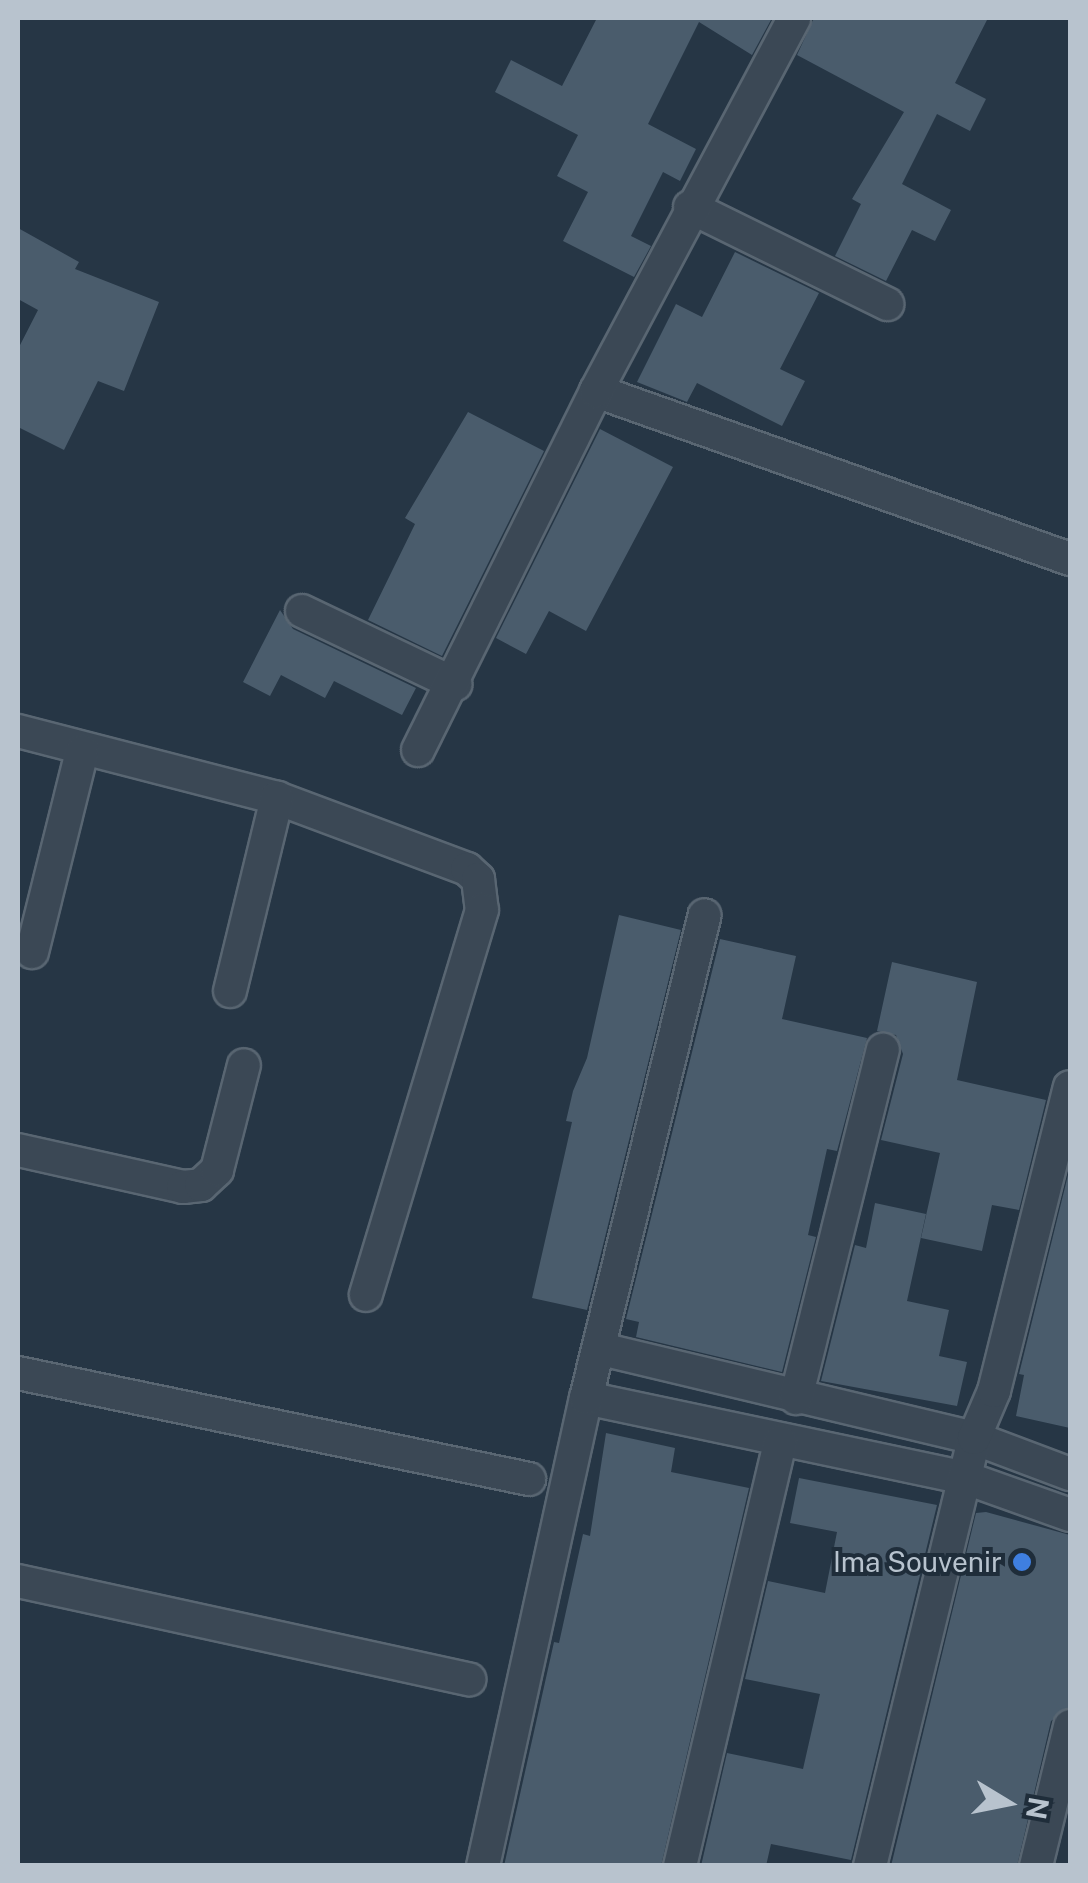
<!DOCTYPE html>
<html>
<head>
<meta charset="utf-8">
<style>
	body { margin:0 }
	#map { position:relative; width:1088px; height:1883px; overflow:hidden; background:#263645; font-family:"Public Sans",sans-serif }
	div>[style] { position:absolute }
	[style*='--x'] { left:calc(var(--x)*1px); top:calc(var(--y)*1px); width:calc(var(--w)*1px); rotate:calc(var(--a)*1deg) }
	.building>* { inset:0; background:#4a5c6c }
	.roads { filter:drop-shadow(2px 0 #596672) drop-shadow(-2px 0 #596672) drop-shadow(0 2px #596672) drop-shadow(0 -2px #596672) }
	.street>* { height:32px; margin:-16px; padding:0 16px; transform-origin:16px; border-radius:16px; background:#3b4855 }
	.dots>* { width:28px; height:28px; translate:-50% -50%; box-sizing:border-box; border:5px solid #1f2d3a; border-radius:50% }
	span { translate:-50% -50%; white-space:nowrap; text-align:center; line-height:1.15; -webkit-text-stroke:8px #1f2d3a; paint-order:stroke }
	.poi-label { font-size:28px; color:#b8c3ce }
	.right { translate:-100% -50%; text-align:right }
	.frame { position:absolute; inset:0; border:20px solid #b8c3ce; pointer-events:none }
	.north { position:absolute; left:958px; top:1753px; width:100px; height:100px; -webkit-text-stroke:8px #1f2d3a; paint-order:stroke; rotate:100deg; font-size:28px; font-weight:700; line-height:40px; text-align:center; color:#b8c3ce }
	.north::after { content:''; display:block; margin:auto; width:35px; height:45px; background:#b8c3ce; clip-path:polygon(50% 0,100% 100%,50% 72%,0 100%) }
</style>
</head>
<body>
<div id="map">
	<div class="building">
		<i style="clip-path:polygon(597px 18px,772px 18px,752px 55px,699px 22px,648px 124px,696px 149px,680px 181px,663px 172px,631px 236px,651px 246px,634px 277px,563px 241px,588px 192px,557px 176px,578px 135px,495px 92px,511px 60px,562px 86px)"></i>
		<i style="clip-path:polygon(814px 18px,988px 18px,955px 83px,986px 99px,970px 131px,937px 114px,902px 184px,951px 210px,935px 241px,912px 230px,886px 281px,835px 256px,861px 204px,852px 199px,904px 112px,797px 55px)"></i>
		<i style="clip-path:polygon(18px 228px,79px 262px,75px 269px,159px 302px,124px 391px,98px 381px,64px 450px,18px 427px,18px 349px,38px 310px,18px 299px)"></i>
		<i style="clip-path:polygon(735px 252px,819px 293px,780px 369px,805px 381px,782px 426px,697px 383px,687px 402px,637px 382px,676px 304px,702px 317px)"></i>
		<i style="clip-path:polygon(468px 412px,544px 451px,442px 656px,368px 620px,415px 524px,405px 518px)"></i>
		<i style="clip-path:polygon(600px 429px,673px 467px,586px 631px,549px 611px,526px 654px,496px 638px)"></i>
		<i style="clip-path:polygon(280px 610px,293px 629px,416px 688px,402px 715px,334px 681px,325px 698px,281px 675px,270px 696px,243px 682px)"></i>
		<i style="clip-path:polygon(619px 915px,681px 930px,587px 1310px,532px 1298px,572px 1122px,566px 1121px,573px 1091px,587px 1058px)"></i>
		<i style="clip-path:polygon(720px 939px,796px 956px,782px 1019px,867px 1038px,837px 1151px,827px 1149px,808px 1235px,816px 1237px,782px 1372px,636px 1337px,639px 1322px,626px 1319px)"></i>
		<i style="clip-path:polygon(892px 962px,977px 982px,957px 1080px,1046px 1100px,1019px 1210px,992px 1205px,982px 1251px,921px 1238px,940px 1153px,881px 1140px,903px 1054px,896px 1035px,877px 1031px)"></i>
		<i style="clip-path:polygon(1070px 1167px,1070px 1428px,1016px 1416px,1024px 1375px,1019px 1374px)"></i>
		<i style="clip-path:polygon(875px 1203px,926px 1214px,907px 1301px,949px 1310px,939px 1356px,967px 1362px,957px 1406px,821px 1381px,855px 1245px,866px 1248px)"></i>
		<i style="clip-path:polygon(606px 1433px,675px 1448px,671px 1472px,749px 1488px,661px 1866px,504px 1866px,554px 1642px,559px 1643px,583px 1534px,590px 1536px)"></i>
		<i style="clip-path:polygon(799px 1478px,937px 1505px,851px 1860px,771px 1844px,766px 1866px,701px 1866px,727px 1753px,803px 1769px,820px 1694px,745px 1679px,768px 1581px,825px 1593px,837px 1532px,790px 1523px)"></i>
		<i style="clip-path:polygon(986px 1512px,1070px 1535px,1070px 1707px,1051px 1721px,1017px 1866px,891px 1866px,976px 1513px)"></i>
	</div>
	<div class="roads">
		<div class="street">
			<i style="--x:690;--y:207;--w:220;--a:26.2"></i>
			<i style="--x:596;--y:391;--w:503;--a:19.52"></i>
			<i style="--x:302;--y:611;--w:170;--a:25.5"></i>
			<i style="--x:18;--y:731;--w:268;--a:14.5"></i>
			<i style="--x:277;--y:798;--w:203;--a:20.5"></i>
			<i style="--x:467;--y:869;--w:15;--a:42"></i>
			<i style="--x:478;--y:879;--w:31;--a:83"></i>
			<i style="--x:482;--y:910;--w:402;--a:106.8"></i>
			<i style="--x:418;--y:750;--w:401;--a:-63.6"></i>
			<i style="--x:596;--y:391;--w:422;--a:-62"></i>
			<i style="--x:32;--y:952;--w:207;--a:-76"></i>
			<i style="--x:230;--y:991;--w:199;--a:-76.3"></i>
			<i style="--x:18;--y:1150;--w:169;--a:12.6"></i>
			<i style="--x:183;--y:1187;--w:18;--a:-6"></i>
			<i style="--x:201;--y:1185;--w:22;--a:-43"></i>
			<i style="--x:217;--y:1170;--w:108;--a:-75.6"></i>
			<i style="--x:601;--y:1349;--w:383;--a:13.4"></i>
			<i style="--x:974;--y:1438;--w:103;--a:20.6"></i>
			<i style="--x:18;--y:1373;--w:522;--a:11.72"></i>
			<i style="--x:586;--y:1398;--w:388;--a:11.9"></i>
			<i style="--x:966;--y:1478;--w:110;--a:19.6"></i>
			<i style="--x:796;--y:1398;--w:359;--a:-76"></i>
			<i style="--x:18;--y:1581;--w:462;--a:12.3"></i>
			<i style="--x:483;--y:1866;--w:479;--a:-77.6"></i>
			<i style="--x:586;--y:1398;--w:497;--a:-76.2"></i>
			<i style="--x:680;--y:1866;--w:436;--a:-76.7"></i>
			<i style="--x:870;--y:1866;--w:440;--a:-76.3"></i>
			<i style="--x:974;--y:1438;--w:51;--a:-66.9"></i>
			<i style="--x:994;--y:1391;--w:313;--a:-76"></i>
			<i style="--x:1036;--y:1866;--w:144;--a:-76.3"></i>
		</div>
	</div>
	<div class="dots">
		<i style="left:1022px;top:1562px;background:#3f7fe0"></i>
	</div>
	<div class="poi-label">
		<span class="right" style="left:1002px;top:1562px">Ima Souvenir</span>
	</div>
	<div class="frame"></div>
	<div class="north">N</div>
</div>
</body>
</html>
